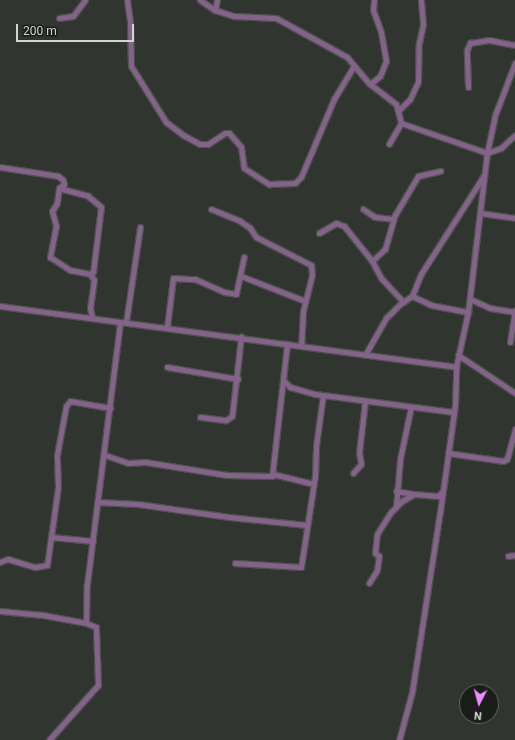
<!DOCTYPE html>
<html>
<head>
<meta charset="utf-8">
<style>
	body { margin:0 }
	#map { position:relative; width:515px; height:740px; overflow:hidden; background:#303530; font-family:Roboto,sans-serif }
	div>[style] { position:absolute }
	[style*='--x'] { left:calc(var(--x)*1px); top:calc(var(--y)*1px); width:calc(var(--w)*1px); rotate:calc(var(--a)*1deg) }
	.roads { filter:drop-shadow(1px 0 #4d524d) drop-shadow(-1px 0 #4d524d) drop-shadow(0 1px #4d524d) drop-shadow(0 -1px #4d524d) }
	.minor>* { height:5px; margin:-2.5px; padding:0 2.5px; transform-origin:2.5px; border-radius:2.5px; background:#84628a }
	span { translate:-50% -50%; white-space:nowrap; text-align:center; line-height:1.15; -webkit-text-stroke:3px #1a1c1a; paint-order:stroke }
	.north { position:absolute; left:459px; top:684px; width:40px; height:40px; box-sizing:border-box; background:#1a1c1a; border:1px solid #636663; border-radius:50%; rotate:186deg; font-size:11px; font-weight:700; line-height:16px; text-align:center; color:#d1d5d1 }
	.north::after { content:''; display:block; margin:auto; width:14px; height:18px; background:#eb8dfb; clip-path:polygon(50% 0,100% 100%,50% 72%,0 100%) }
	.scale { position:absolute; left:16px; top:24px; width:118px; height:18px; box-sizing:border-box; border:2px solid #d1d5d1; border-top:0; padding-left:5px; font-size:12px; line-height:14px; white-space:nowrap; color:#d1d5d1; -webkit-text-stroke:3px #1a1c1a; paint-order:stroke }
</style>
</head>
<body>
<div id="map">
	<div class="roads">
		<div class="minor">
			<i style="--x:127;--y:0;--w:21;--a:82"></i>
			<i style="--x:130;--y:21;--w:45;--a:88.7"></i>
			<i style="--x:131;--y:66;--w:66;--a:58"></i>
			<i style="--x:166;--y:122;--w:21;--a:37"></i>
			<i style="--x:183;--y:135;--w:19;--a:28"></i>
			<i style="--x:200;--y:144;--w:8;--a:0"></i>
			<i style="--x:208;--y:144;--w:20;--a:-33"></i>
			<i style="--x:225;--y:133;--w:4;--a:0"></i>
			<i style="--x:229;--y:133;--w:18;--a:49"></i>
			<i style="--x:241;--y:147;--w:21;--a:82"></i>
			<i style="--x:244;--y:168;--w:30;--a:33"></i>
			<i style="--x:269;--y:184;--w:26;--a:-2"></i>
			<i style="--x:295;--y:183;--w:8;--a:-45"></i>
			<i style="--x:301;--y:177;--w:85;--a:-67.1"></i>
			<i style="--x:334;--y:99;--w:39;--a:-59"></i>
			<i style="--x:200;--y:0;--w:18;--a:34"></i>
			<i style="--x:215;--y:10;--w:20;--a:18"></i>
			<i style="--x:234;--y:16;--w:42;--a:2.7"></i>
			<i style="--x:276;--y:18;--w:81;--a:28.8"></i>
			<i style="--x:347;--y:57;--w:35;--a:50"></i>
			<i style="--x:370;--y:84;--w:33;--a:38"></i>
			<i style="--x:396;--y:104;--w:20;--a:75"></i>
			<i style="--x:401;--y:123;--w:24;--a:120"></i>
			<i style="--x:215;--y:10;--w:10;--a:-79"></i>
			<i style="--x:59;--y:18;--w:14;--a:-8"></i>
			<i style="--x:73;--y:16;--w:20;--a:-53"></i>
			<i style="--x:370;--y:84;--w:13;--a:-39"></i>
			<i style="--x:380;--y:76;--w:16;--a:-68"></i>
			<i style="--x:386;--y:61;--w:29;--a:-100"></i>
			<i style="--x:381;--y:32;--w:23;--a:-110"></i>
			<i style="--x:373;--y:10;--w:10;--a:-84"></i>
			<i style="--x:468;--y:87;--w:37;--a:-92"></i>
			<i style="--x:467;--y:50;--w:8;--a:-67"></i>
			<i style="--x:470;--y:43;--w:19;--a:-9"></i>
			<i style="--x:489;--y:40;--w:26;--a:11"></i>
			<i style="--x:398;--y:111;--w:17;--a:-45"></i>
			<i style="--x:410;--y:99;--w:19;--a:-65"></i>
			<i style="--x:418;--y:82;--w:39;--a:-89"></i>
			<i style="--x:419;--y:43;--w:19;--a:-78"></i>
			<i style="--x:423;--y:24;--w:24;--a:-95"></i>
			<i style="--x:401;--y:123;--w:91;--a:19.2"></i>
			<i style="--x:487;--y:153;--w:15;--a:-20"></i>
			<i style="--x:501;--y:148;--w:19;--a:-43"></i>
			<i style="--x:0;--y:167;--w:59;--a:8.8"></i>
			<i style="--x:58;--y:176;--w:6;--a:39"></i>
			<i style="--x:63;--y:180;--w:4;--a:76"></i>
			<i style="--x:64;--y:184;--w:6;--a:141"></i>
			<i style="--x:59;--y:188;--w:15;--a:98"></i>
			<i style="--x:57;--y:203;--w:9;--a:122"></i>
			<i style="--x:52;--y:211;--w:16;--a:75"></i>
			<i style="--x:56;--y:226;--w:32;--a:101"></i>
			<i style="--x:50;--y:257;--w:24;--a:33"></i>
			<i style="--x:70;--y:270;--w:20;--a:11"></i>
			<i style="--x:59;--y:188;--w:30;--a:15"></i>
			<i style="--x:88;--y:196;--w:17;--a:40"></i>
			<i style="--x:101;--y:207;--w:65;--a:97"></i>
			<i style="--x:93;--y:272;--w:4;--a:146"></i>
			<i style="--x:90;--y:274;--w:7;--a:56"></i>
			<i style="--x:94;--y:280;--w:28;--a:98"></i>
			<i style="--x:90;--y:308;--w:9;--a:77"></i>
			<i style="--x:211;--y:209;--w:31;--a:22"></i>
			<i style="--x:240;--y:221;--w:12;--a:35"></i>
			<i style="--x:250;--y:228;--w:11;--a:56"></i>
			<i style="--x:256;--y:237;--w:62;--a:27"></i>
			<i style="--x:311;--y:265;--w:10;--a:84"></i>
			<i style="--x:312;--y:275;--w:37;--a:104"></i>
			<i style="--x:303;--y:311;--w:35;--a:93"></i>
			<i style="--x:363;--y:209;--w:14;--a:34"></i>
			<i style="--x:375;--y:217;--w:18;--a:6"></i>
			<i style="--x:480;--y:213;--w:35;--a:8"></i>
			<i style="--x:319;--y:233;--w:20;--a:-30"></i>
			<i style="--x:336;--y:223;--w:9;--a:21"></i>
			<i style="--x:344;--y:226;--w:45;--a:51.3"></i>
			<i style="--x:372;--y:261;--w:19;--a:62"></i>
			<i style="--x:381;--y:278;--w:33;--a:47"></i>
			<i style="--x:372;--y:261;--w:18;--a:-43"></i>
			<i style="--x:385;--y:249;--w:35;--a:-74"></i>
			<i style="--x:395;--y:215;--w:45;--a:-59.5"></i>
			<i style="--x:418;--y:176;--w:23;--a:-13"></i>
			<i style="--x:241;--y:276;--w:69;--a:21.3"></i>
			<i style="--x:412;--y:296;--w:21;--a:25"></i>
			<i style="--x:431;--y:305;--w:38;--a:11"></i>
			<i style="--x:470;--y:299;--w:22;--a:24"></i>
			<i style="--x:490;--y:308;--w:24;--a:9"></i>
			<i style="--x:0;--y:306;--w:460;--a:7.6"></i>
			<i style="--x:126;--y:322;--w:96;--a:-81.6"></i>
			<i style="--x:167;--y:327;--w:49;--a:-83"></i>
			<i style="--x:173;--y:278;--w:22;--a:3"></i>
			<i style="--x:195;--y:279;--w:32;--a:24"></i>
			<i style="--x:224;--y:292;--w:12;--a:9"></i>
			<i style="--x:236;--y:294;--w:38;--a:-78"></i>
			<i style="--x:510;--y:342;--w:32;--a:-81"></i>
			<i style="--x:365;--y:355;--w:43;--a:-60.4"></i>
			<i style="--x:386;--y:318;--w:20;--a:-45"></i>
			<i style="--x:400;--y:304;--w:14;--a:-34"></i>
			<i style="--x:412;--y:296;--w:24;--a:-68"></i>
			<i style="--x:421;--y:274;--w:117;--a:-57.5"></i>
			<i style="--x:458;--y:355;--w:69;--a:33.7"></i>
			<i style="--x:167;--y:367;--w:72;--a:9.6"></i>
			<i style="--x:283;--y:380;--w:10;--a:45"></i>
			<i style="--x:290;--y:387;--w:26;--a:16"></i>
			<i style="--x:315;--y:394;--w:139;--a:7.4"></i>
			<i style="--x:200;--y:417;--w:26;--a:7"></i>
			<i style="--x:226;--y:420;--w:7;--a:-34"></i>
			<i style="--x:232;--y:416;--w:80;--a:-83.5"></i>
			<i style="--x:448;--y:453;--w:56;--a:8.3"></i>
			<i style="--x:503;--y:461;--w:4;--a:-27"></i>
			<i style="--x:507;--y:459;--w:31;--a:-75"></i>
			<i style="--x:105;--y:455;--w:24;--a:19"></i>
			<i style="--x:128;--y:463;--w:17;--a:-3"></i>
			<i style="--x:145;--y:462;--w:83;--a:9"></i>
			<i style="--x:227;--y:475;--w:45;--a:1.3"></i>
			<i style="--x:272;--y:476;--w:133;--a:-83.5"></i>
			<i style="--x:353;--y:473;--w:12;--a:-48"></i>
			<i style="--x:361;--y:464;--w:11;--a:-100"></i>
			<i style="--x:359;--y:453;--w:52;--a:-83.4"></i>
			<i style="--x:273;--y:474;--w:42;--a:13.7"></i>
			<i style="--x:396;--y:491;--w:17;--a:10"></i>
			<i style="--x:98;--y:502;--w:40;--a:2.9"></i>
			<i style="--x:138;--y:504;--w:92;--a:8.1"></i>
			<i style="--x:229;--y:517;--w:78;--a:5.9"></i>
			<i style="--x:396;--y:507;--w:48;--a:-85.2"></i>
			<i style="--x:400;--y:459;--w:53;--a:-78.1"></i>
			<i style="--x:93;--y:541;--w:42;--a:-174.6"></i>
			<i style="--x:51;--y:537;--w:50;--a:-82"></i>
			<i style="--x:58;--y:487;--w:32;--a:-92"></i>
			<i style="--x:57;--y:455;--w:50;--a:-79.6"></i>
			<i style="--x:66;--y:406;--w:6;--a:-51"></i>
			<i style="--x:70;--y:401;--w:41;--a:9.9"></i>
			<i style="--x:508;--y:556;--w:7;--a:-8"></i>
			<i style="--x:0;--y:562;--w:9;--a:-21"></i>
			<i style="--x:8;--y:559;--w:28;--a:17"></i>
			<i style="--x:35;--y:567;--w:12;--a:-9"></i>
			<i style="--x:47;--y:565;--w:28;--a:-82"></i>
			<i style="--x:235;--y:563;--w:66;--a:3.5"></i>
			<i style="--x:301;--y:567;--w:92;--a:-81.3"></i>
			<i style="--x:315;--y:476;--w:30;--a:-88"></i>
			<i style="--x:316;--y:446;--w:51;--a:-82.2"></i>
			<i style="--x:369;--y:583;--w:15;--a:-58"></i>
			<i style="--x:377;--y:570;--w:14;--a:-82"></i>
			<i style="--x:379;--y:556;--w:5;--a:-143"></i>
			<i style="--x:375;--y:553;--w:19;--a:-84"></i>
			<i style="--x:377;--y:534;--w:26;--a:-58"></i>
			<i style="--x:391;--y:512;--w:16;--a:-45"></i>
			<i style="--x:402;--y:501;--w:14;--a:-30"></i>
			<i style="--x:414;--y:494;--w:24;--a:5"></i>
			<i style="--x:438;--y:496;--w:7;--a:-45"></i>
			<i style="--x:0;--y:611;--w:43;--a:5.3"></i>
			<i style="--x:43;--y:615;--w:44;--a:10.5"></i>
			<i style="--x:49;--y:740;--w:74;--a:-48.3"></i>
			<i style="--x:98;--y:685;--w:58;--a:-92"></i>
			<i style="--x:96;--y:627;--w:11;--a:-158"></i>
			<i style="--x:86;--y:623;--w:39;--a:-89"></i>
			<i style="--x:87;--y:584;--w:263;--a:-82.8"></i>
			<i style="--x:399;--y:740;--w:50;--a:-74.8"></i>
			<i style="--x:412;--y:692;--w:182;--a:-81.2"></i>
			<i style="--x:440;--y:512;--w:108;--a:-82"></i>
			<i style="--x:455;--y:405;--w:38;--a:-88"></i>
			<i style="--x:456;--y:367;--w:56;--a:-77.7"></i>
			<i style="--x:468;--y:312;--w:160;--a:-83.2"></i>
			<i style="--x:487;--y:153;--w:39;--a:-78"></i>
			<i style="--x:495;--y:115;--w:56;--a:-69"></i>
		</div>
	</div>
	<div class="north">N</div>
	<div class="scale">200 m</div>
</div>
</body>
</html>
